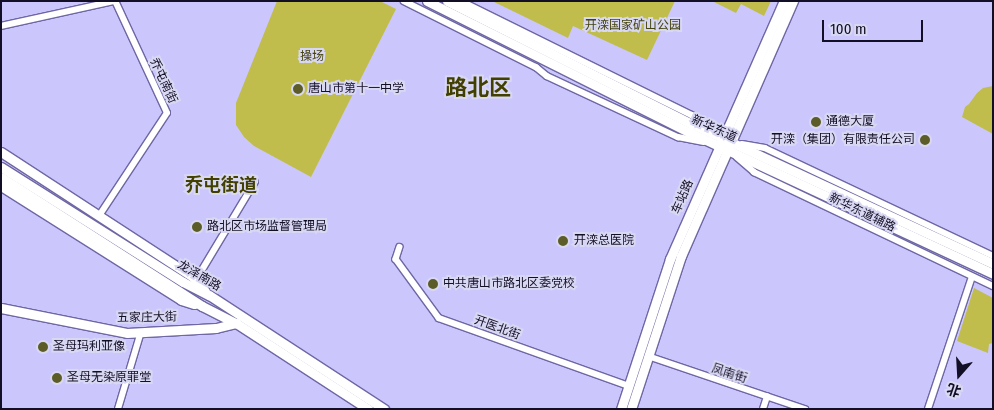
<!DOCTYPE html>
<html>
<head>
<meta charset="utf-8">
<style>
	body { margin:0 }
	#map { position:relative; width:994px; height:410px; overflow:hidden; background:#cbc7fd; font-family:"Fira Sans Condensed","Noto Sans SC",sans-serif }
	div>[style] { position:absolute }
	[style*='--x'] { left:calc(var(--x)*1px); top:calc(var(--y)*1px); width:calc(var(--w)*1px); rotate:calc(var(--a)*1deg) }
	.green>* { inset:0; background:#c0bd4c }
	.roads { filter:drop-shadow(1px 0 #6e67a4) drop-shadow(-1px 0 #6e67a4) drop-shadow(0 1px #6e67a4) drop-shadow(0 -1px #6e67a4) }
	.street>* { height:5.5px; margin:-2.75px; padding:0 2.75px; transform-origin:2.75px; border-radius:2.75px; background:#fff }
	.secondary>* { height:9px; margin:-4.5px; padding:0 4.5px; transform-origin:4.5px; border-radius:4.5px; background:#fff }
	.primary>* { height:9px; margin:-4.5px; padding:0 4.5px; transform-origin:4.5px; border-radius:4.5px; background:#fff }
	.dots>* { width:14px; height:14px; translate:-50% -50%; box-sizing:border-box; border:2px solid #d9d8f3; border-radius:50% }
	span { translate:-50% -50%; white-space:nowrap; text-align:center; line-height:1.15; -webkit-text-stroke:4px #d9d8f3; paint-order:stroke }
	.park-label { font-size:12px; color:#44430f }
	.street-label { font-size:12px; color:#120e25 }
	.poi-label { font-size:12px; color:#120e25 }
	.left { translate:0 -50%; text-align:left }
	.right { translate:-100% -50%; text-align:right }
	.district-label { font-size:18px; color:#424000; font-weight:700 }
	.town-label { font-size:22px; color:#424000; font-weight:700 }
	.frame { position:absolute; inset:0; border:2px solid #120e25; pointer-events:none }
	.north { position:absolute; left:934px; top:350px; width:50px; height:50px; -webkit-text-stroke:4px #d9d8f3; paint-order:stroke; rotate:199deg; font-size:14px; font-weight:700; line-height:20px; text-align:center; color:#120e25 }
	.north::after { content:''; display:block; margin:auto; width:18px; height:22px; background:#120e25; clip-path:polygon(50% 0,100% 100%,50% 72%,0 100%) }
	.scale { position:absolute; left:822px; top:20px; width:101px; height:22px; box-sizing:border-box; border:2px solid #120e25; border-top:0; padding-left:6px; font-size:15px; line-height:18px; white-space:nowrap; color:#120e25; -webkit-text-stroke:4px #d9d8f3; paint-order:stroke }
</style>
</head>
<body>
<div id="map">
	<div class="green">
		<i style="clip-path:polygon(277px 1px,380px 1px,396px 9px,311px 177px,254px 146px,244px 137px,236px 125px,236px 103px)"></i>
		<i style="clip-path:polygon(492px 1px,675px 1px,647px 60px,573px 26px,568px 38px)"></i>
		<i style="clip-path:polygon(712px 1px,771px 1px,764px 16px,741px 4px,736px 13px)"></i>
		<i style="clip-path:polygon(993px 86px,993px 134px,962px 117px,965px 107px,969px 104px,977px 93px,983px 88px)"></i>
		<i style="clip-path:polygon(974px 288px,993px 298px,993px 343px,989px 344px,988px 353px,957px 341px)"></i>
	</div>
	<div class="roads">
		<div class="street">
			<i style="--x:404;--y:1;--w:148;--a:26.6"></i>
			<i style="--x:536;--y:67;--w:14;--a:39"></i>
			<i style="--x:547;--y:76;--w:145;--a:25"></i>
			<i style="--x:678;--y:137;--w:26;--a:11"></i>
			<i style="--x:461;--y:1;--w:258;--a:26.3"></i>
			<i style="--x:692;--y:115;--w:24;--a:36"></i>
			<i style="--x:1;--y:26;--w:117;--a:-12.4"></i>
			<i style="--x:742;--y:144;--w:23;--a:10"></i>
			<i style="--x:765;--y:148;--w:252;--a:25.3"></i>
			<i style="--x:737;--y:157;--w:23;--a:41"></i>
			<i style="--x:754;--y:172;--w:265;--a:25.5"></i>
			<i style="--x:99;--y:216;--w:123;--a:-56.6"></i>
			<i style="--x:167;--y:113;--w:123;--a:-114.9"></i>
			<i style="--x:400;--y:247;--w:13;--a:108"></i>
			<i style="--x:396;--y:259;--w:73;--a:53.9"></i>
			<i style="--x:439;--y:318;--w:202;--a:19.7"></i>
			<i style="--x:196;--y:280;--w:114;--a:-59"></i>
			<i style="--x:648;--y:356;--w:166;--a:18.7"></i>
			<i style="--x:118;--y:409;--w:80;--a:-73.4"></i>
			<i style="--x:763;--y:409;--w:13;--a:-72"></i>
			<i style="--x:928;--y:409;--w:139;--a:-71.6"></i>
		</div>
		<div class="secondary">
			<i style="--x:1;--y:308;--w:128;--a:11.2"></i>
			<i style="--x:127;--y:333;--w:89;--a:-3.2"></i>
			<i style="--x:216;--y:328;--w:21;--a:-14"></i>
		</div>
		<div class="primary">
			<i style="--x:427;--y:1;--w:293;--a:26.6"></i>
			<i style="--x:689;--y:132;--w:336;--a:25"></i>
			<i style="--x:447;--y:1;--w:274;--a:26.7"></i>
			<i style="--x:692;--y:124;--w:332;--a:24.9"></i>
			<i style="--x:1;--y:152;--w:230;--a:33.1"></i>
			<i style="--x:194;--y:278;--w:17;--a:50"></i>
			<i style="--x:1;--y:167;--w:215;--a:32.3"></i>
			<i style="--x:183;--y:282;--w:29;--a:27"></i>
			<i style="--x:209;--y:295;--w:209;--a:33.1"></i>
			<i style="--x:1;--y:177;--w:239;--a:32.7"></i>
			<i style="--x:202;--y:306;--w:38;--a:27"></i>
			<i style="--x:236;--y:323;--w:158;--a:33.1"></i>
			<i style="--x:1;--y:186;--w:213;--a:32.3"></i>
			<i style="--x:181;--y:300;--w:14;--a:17"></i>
			<i style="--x:621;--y:409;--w:158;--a:-71.9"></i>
			<i style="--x:670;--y:259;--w:282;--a:-66.2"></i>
			<i style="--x:631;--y:409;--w:161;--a:-71.9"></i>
			<i style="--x:681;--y:256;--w:279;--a:-66.3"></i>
		</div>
	</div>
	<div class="dots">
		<i style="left:298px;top:89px;background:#5c5c28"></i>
		<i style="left:816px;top:122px;background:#5c5c28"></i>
		<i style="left:925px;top:140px;background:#5c5c28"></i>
		<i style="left:197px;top:227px;background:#5c5c28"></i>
		<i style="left:563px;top:241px;background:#5c5c28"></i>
		<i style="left:433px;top:284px;background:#5c5c28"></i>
		<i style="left:43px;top:347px;background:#5c5c28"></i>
		<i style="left:57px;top:378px;background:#5c5c28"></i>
	</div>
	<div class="park-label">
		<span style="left:633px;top:26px">开滦国家矿山公园</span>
		<span style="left:312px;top:57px">操场</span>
	</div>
	<div class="street-label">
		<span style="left:163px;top:81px;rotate:65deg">乔屯南街</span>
		<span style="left:714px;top:129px;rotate:24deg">新华东道</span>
		<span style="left:683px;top:197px;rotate:-67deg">车站路</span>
		<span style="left:862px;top:213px;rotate:26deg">新华东道辅路</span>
		<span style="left:199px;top:276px;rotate:30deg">龙泽南路</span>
		<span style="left:147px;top:318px;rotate:-1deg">五家庄大街</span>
		<span style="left:497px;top:328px;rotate:20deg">开医北街</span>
		<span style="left:729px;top:374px;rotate:18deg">凤南街</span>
	</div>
	<div class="poi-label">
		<span class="left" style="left:308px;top:89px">唐山市第十一中学</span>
		<span class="left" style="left:826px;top:122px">通德大厦</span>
		<span class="right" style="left:915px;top:140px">开滦（集团）有限责任公司</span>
		<span class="left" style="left:207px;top:227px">路北区市场监督管理局</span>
		<span class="left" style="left:574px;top:241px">开滦总医院</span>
		<span class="left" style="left:443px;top:284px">中共唐山市路北区委党校</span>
		<span class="left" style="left:53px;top:347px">圣母玛利亚像</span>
		<span class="left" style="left:67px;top:378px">圣母无染原罪堂</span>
	</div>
	<div class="district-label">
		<span style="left:221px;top:185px">乔屯街道</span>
	</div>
	<div class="town-label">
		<span style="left:478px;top:88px">路北区</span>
	</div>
	<div class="frame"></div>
	<div class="north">北</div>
	<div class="scale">100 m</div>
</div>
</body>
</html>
